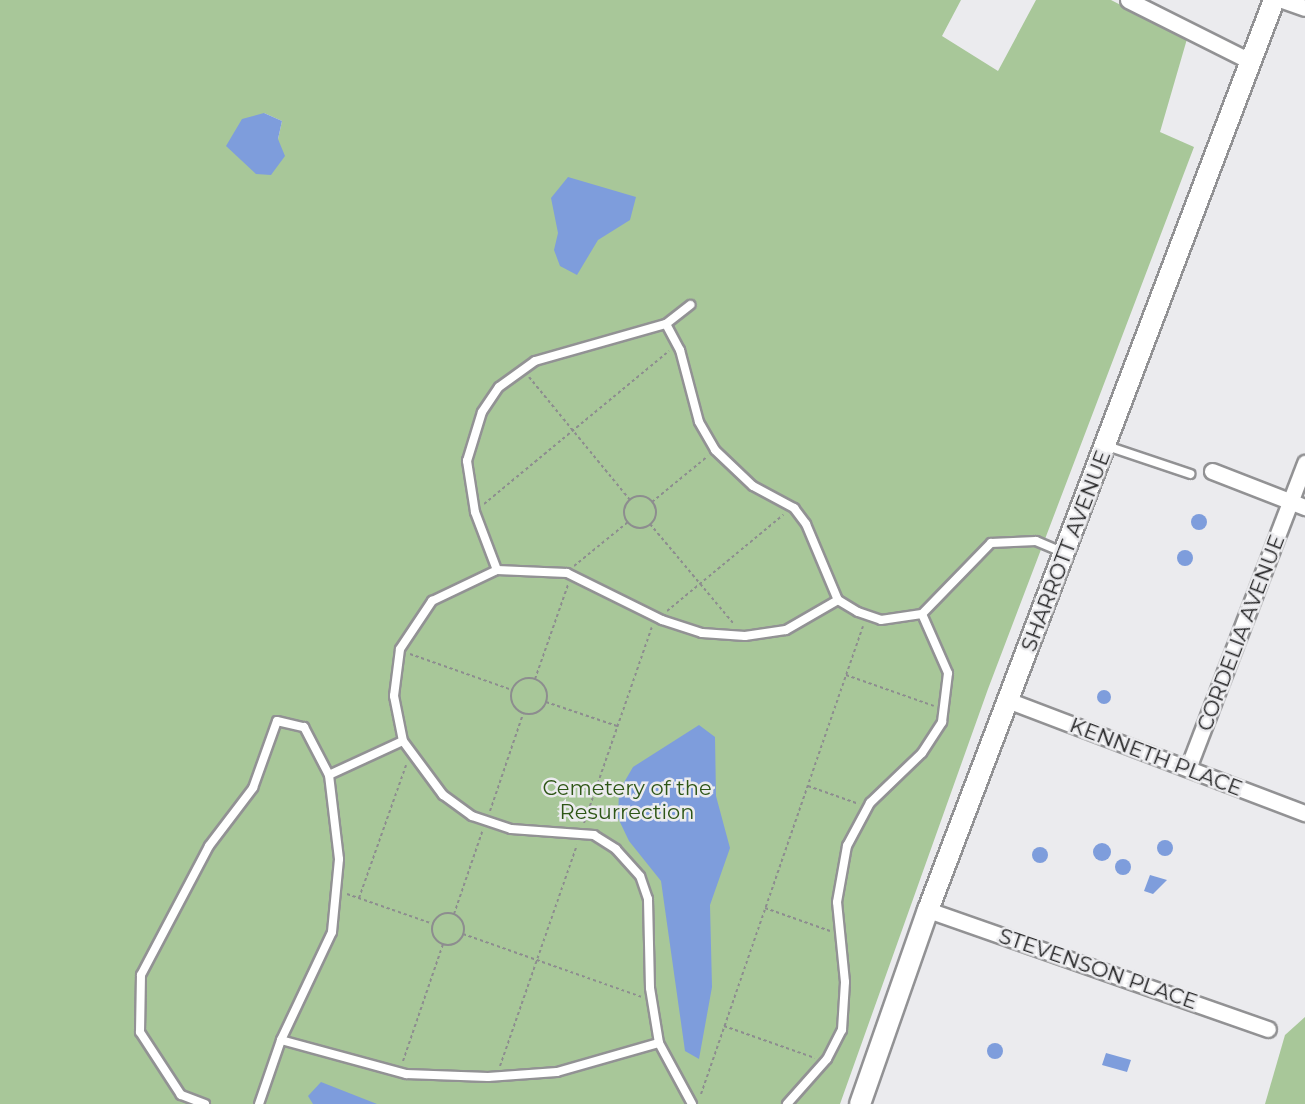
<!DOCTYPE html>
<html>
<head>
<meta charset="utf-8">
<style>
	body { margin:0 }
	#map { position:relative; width:1305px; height:1104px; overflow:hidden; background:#ebebee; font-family:Montserrat,sans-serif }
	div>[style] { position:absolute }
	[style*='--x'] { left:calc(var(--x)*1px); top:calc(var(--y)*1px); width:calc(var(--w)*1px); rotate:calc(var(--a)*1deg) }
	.green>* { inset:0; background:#a8c799 }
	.water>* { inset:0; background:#7e9ddc }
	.round { border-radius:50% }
	.path>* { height:2px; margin-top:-1px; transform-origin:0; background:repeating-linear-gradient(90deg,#8d8d8f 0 3px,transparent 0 6px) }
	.path>.ring { margin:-1px; padding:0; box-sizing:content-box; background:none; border:2px solid #8d8d8f; border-radius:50% }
	.roads { filter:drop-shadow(2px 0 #929294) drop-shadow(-2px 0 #929294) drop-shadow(0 2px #929294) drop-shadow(0 -2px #929294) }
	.service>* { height:8px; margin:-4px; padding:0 4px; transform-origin:4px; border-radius:4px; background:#fff }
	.minor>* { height:15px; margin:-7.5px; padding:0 7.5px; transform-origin:7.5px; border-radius:7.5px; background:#fff }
	.tertiary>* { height:20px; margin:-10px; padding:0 10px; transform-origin:10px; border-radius:10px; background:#fff }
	span { translate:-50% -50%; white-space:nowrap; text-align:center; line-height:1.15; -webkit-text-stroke:5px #ebebee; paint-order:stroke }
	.street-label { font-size:21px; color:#232324 }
	.park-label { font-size:21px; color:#2e5616 }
</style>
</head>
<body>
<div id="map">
	<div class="green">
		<i style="clip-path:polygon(evenodd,0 0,961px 0,942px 36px,998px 71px,1036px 0,1111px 0,1187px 39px,1160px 132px,1194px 147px,988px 689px,840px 1104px,0 1104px,0 0,264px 113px,282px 121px,278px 139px,264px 113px)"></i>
		<i style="clip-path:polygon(1305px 1017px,1305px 1104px,1265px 1104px,1285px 1035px)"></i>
	</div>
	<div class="water">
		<i style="clip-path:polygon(264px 113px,282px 121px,278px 139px,285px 156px,271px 175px,256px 174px,226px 146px,242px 119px)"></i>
		<i style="clip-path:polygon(568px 177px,636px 197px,630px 220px,598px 240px,577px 275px,560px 266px,554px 250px,558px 233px,551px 198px)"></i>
		<i class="round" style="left:1191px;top:514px;width:16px;height:16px"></i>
		<i class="round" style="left:1177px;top:550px;width:16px;height:16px"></i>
		<i class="round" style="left:1097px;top:690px;width:14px;height:14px"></i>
		<i style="clip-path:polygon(699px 725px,715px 737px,716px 796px,730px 848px,710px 905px,712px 987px,699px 1059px,685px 1051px,661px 881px,629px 841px,618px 818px,619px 791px,633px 767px)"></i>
		<i class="round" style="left:1157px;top:840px;width:16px;height:16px"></i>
		<i class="round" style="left:1093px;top:843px;width:18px;height:18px"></i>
		<i class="round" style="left:1032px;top:847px;width:16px;height:16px"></i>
		<i class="round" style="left:1115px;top:859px;width:16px;height:16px"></i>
		<i style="clip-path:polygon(1150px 875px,1167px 880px,1153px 894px,1144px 891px)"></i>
		<i class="round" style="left:987px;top:1043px;width:16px;height:16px"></i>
		<i style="clip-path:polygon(1106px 1053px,1131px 1060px,1127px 1072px,1102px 1065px)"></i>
		<i style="clip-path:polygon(321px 1082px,377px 1104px,313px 1104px,308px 1096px)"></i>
	</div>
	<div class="path">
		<i style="--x:529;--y:377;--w:159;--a:50.6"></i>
		<i class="ring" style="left:624px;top:496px;width:30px;height:30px"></i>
		<i style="--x:652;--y:502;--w:72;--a:-39.4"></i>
		<i style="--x:484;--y:504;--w:240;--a:-39.6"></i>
		<i style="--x:650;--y:524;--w:129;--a:50"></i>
		<i style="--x:574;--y:566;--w:70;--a:-39.2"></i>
		<i style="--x:667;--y:611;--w:151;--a:-39.6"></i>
		<i style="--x:410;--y:654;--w:108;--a:19.4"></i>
		<i style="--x:846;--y:675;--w:93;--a:19.4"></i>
		<i class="ring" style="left:511px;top:678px;width:34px;height:34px"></i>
		<i style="--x:535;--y:679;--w:100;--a:-70.7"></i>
		<i style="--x:546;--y:702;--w:75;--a:18.7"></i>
		<i style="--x:808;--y:786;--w:54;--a:19.4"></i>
		<i style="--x:490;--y:811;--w:102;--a:-71.2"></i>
		<i style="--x:584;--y:823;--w:207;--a:-70.9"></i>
		<i style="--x:347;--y:894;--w:91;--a:19.2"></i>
		<i style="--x:359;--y:898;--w:141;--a:-70.5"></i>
		<i style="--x:765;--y:908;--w:69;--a:19.5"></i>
		<i class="ring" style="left:432px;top:913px;width:30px;height:30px"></i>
		<i style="--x:454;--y:914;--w:87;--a:-71.1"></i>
		<i style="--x:463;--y:934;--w:190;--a:19.4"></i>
		<i style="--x:724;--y:1026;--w:96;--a:19.4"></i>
		<i style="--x:403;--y:1061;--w:124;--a:-71.1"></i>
		<i style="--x:500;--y:1066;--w:234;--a:-70.8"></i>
		<i style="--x:701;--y:1094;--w:495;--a:-70.9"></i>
	</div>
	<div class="roads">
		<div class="service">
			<i style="--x:666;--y:324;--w:31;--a:-38"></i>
			<i style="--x:1107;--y:446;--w:88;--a:18.6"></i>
			<i style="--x:497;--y:570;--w:62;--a:-110.8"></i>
			<i style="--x:475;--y:512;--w:52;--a:-98.9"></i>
			<i style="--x:467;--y:461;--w:51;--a:-73"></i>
			<i style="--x:482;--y:412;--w:30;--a:-56"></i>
			<i style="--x:499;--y:387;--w:44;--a:-35.8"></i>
			<i style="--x:535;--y:361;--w:136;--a:-15.8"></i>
			<i style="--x:666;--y:324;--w:30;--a:62"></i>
			<i style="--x:680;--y:350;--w:74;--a:75.2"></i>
			<i style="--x:699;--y:422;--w:32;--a:60"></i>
			<i style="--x:715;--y:450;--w:52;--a:43.5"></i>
			<i style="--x:753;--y:486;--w:47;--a:28.2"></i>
			<i style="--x:794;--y:508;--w:20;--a:53"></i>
			<i style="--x:806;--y:524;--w:82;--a:67.2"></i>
			<i style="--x:838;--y:600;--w:23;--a:31"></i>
			<i style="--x:858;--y:612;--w:24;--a:19"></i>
			<i style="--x:881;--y:620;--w:41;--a:-8.3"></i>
			<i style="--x:922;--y:614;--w:99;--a:-45.8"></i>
			<i style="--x:991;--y:543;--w:45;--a:-2.5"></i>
			<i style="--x:1036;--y:541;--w:28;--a:23"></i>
			<i style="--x:281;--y:1040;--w:130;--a:15.2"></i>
			<i style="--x:406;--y:1074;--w:82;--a:2.1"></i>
			<i style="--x:488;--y:1077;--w:69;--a:-4.1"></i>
			<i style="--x:557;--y:1072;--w:106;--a:-15.9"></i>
			<i style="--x:205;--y:1104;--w:26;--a:-159"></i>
			<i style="--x:181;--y:1095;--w:75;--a:-123.1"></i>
			<i style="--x:140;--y:1032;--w:57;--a:-89"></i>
			<i style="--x:141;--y:975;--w:146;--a:-62.2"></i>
			<i style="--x:209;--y:846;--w:73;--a:-52.8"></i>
			<i style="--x:253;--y:788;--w:71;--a:-70.3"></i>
			<i style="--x:277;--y:721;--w:28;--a:13"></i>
			<i style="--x:304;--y:727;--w:54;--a:62.5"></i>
			<i style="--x:259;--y:1104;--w:68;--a:-71"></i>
			<i style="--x:281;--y:1040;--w:119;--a:-64.7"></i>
			<i style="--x:332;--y:932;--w:73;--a:-84.5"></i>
			<i style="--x:339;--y:859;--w:85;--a:-96.8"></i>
			<i style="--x:329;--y:775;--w:81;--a:-24.7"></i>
			<i style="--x:692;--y:1104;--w:69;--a:-118.4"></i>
			<i style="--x:659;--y:1043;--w:56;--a:-99.3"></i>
			<i style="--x:650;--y:988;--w:89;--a:-91.3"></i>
			<i style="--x:648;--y:899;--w:24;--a:-109"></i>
			<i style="--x:640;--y:876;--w:36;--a:-132"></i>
			<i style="--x:616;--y:849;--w:26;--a:-148"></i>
			<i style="--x:594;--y:835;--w:83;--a:-175.9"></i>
			<i style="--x:511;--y:829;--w:41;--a:-161.6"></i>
			<i style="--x:472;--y:816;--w:36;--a:-144"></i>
			<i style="--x:443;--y:795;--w:67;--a:-126.5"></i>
			<i style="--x:403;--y:741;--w:46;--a:-101.3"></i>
			<i style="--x:394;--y:696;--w:47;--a:-82.7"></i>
			<i style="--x:400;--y:649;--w:58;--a:-56.3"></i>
			<i style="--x:432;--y:601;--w:72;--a:-25.5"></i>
			<i style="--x:497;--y:570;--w:70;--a:2.5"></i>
			<i style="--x:567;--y:573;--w:106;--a:26.3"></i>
			<i style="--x:662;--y:620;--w:42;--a:18"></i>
			<i style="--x:702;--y:633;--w:43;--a:4"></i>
			<i style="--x:745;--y:636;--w:41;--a:-8.3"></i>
			<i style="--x:786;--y:630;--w:60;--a:-30"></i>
			<i style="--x:787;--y:1104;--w:60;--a:-48.4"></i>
			<i style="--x:827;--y:1059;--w:33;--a:-63"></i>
			<i style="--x:842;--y:1030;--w:48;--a:-86.4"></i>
			<i style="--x:845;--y:982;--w:80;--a:-95.7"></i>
			<i style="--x:837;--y:902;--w:57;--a:-79.9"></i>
			<i style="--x:847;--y:846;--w:49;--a:-61.9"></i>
			<i style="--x:870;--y:803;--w:72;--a:-43.9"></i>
			<i style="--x:922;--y:753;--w:37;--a:-57"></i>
			<i style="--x:942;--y:722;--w:49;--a:-83"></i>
			<i style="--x:948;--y:673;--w:64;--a:-113.8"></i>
		</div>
		<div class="minor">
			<i style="--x:1128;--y:0;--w:134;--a:26.6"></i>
			<i style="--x:1282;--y:0;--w:24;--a:19"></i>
			<i style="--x:1212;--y:471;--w:100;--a:21.2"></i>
			<i style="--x:1007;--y:700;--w:319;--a:20.8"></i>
			<i style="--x:1188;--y:768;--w:327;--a:-69"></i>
			<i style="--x:928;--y:910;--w:360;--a:19.3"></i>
		</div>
		<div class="tertiary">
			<i style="--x:860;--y:1104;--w:206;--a:-70.7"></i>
			<i style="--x:928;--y:910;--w:974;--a:-69.18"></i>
		</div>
	</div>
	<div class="street-label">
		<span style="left:1066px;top:551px;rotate:-69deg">SHARROTT AVENUE</span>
		<span style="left:1241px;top:633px;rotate:-69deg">CORDELIA AVENUE</span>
		<span style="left:1156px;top:757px;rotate:21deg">KENNETH PLACE</span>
		<span style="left:1098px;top:969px;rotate:19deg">STEVENSON PLACE</span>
	</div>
	<div class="park-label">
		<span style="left:627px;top:800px">Cemetery of the<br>Resurrection</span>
	</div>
</div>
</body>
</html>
